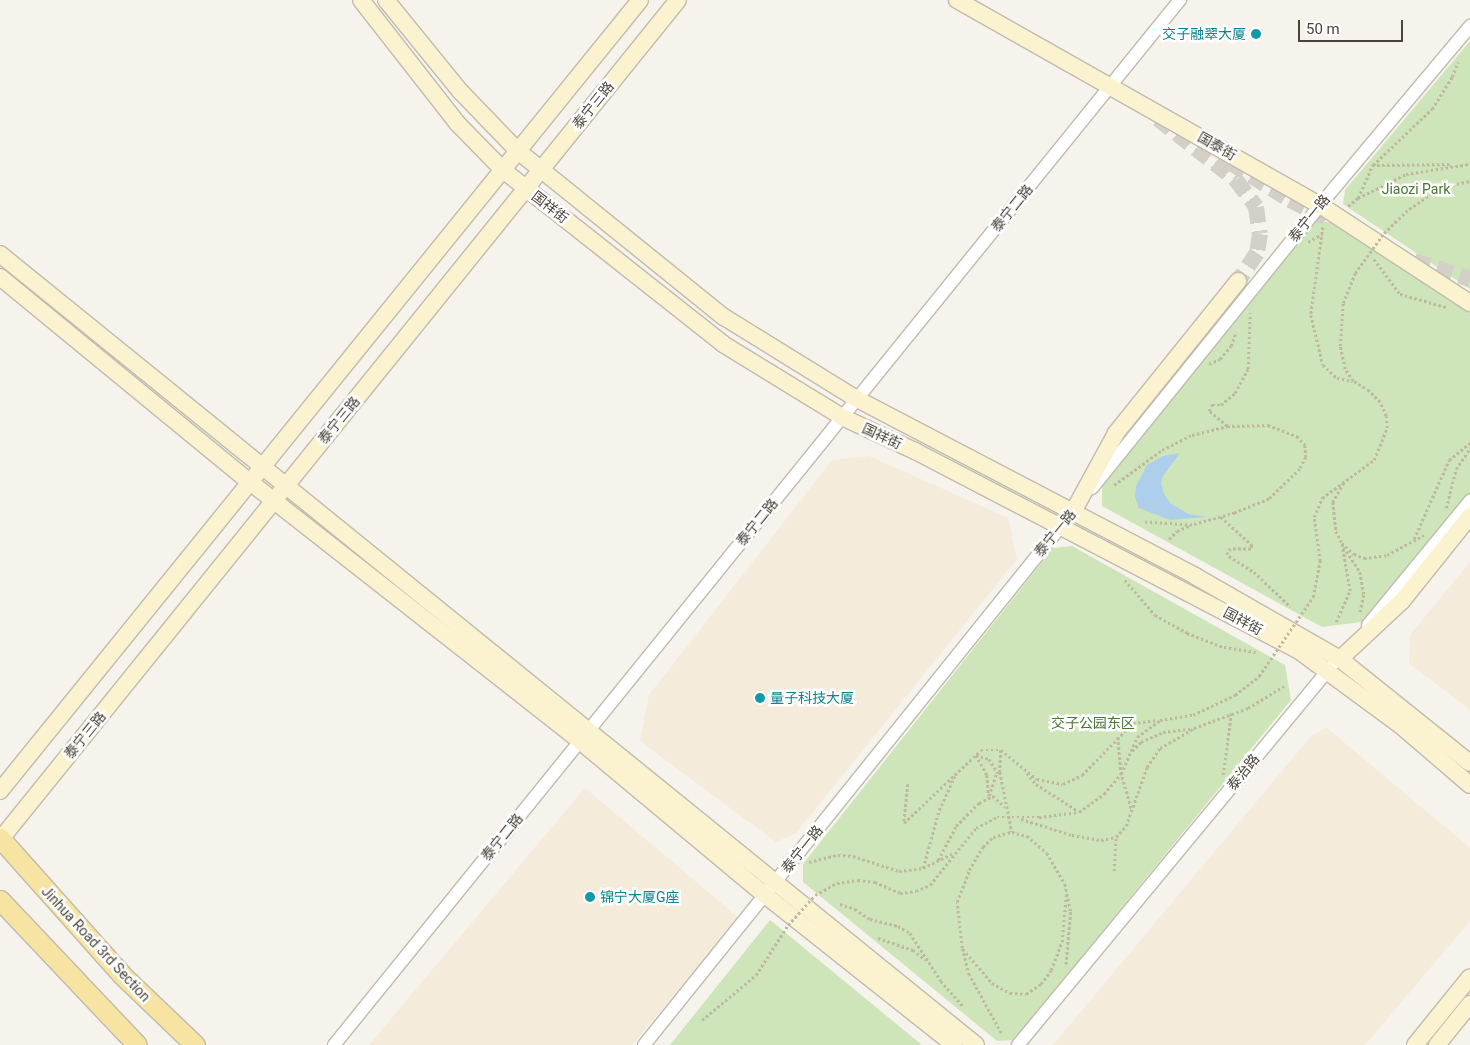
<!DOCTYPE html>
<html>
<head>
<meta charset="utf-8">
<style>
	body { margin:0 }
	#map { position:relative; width:1470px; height:1045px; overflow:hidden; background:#f5f3ec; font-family:Roboto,"Noto Sans SC",sans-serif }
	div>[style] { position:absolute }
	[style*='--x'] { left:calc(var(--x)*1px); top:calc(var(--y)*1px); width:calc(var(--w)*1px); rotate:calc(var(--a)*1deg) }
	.commercial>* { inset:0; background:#f4ebda }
	.green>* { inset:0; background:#cee5b9 }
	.water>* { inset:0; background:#aecfec }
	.secondary-tunnel>* { height:16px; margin-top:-8px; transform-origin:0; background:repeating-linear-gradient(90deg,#d3d0c8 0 16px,transparent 0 24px) }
	.path>* { height:2.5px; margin-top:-1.25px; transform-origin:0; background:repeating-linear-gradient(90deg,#c0b7a1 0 2.5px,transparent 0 5px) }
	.roads { filter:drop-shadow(1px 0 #c0bbaf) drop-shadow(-1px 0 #c0bbaf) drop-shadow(0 1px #c0bbaf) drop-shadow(0 -1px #c0bbaf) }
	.street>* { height:12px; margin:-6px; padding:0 6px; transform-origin:6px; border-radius:6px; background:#fff }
	.secondary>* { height:16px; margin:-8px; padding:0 8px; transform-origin:8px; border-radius:8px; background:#fbf3d0 }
	.primary>* { height:19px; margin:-9.5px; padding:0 9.5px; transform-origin:9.5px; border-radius:9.5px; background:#f7e4a3 }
	.path-bridge>* { height:2.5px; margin-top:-1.25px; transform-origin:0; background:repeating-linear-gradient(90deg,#c0b7a1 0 2.5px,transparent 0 5px) }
	.dots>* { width:14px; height:14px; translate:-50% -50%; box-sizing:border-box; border:2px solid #fff; border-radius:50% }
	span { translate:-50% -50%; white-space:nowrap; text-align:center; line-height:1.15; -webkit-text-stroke:5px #fff; paint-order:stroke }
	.culture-label { font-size:14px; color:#0d838f }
	.right { translate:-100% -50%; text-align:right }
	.left { translate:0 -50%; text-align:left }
	.street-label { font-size:14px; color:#49443a }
	.park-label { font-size:14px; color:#477731 }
	.scale { position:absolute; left:1298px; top:20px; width:105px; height:22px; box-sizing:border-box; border:2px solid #49443a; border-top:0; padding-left:6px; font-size:15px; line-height:18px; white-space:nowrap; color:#49443a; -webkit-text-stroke:4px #fff; paint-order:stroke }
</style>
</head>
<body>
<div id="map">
	<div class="commercial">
		<i style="clip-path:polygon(869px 456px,1008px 518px,1017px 559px,796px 833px,776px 842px,640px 741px,649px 695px,832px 460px)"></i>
		<i style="clip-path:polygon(1470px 562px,1470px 710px,1409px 663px,1410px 635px)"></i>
		<i style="clip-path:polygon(1327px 728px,1470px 848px,1470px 921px,1365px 1045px,1053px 1045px,1312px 735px)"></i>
		<i style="clip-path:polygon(585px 788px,739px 918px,632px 1045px,369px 1045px)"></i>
	</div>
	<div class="green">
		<i style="clip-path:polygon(1470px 41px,1470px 289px,1343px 204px,1345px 190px)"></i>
		<i style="clip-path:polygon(1310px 221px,1330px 222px,1389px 255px,1470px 308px,1470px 496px,1369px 621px,1322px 627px,1102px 506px,1102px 486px)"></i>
		<i style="clip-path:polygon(1072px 546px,1285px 665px,1291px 700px,1014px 1040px,997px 1041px,803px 882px,803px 864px,1053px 548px)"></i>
		<i style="clip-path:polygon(770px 920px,922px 1045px,670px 1045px)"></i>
	</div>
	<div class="water">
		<i style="clip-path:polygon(1180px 453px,1163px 476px,1161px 483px,1164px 494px,1171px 504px,1189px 514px,1207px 517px,1170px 520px,1139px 508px,1135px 497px,1136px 486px,1147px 465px,1163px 456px)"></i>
	</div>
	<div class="secondary-tunnel">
		<i style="--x:1158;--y:119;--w:99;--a:38"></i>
		<i style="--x:1236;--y:180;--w:34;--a:53"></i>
		<i style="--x:1256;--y:207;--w:27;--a:82"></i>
		<i style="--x:1260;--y:234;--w:19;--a:99"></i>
		<i style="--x:1257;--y:253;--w:34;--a:124"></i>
		<i style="--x:1231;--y:163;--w:70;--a:32.1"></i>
		<i style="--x:1290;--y:200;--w:43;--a:26"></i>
		<i style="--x:1414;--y:261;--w:59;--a:17.8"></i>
	</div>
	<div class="path">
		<i style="--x:1372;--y:165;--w:80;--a:-0.7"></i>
		<i style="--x:1358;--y:198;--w:36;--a:-66"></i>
		<i style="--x:1373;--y:165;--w:81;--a:-43.5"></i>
		<i style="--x:1432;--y:109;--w:38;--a:-58"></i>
		<i style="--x:1452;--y:77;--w:16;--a:-68"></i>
		<i style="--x:1348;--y:206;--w:13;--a:-39"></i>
		<i style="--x:1358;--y:198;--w:54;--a:-26.6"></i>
		<i style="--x:1406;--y:174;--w:65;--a:-8.9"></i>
		<i style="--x:1323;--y:227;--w:89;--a:97.8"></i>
		<i style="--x:1311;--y:315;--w:51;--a:76.5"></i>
		<i style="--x:1323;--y:365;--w:19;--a:43"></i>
		<i style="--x:1337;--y:378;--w:16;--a:11"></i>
		<i style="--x:1308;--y:242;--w:16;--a:-30"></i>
		<i style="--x:1374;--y:259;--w:44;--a:53.4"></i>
		<i style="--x:1400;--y:294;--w:48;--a:15.8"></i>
		<i style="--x:1209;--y:364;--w:12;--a:-24"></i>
		<i style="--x:1220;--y:359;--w:17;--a:-50"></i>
		<i style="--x:1231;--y:346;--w:15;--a:-70"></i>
		<i style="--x:1227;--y:426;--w:23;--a:-140"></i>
		<i style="--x:1209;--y:411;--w:7;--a:-63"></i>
		<i style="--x:1212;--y:405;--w:9;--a:0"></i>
		<i style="--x:1221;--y:405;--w:18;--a:-41"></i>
		<i style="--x:1235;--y:393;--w:27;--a:-62"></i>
		<i style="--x:1248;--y:369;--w:56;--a:-88"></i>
		<i style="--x:1344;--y:483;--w:22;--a:120"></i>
		<i style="--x:1333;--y:502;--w:29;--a:84"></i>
		<i style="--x:1336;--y:531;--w:13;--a:63"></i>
		<i style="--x:1342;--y:543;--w:16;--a:43"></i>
		<i style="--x:1354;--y:554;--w:11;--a:22"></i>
		<i style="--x:1364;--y:558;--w:23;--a:-7"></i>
		<i style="--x:1387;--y:555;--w:42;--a:-28.4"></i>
		<i style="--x:1114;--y:485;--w:59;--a:-36.1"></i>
		<i style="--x:1162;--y:450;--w:34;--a:-27"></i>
		<i style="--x:1192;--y:435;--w:36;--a:-14"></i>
		<i style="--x:1227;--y:426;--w:41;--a:-1.4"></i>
		<i style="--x:1268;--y:425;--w:31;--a:21"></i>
		<i style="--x:1297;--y:436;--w:12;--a:48"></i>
		<i style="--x:1305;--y:445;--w:12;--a:85"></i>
		<i style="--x:1306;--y:457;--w:13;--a:117"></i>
		<i style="--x:1300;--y:469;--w:43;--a:135.9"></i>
		<i style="--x:1269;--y:499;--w:37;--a:158"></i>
		<i style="--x:1235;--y:513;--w:45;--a:164.4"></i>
		<i style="--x:1192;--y:525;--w:48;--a:-176.4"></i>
		<i style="--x:1446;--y:508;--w:40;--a:-75.6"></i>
		<i style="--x:1456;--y:469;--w:25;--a:-56"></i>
		<i style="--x:1221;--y:517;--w:42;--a:42.1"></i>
		<i style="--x:1252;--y:545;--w:4;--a:104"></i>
		<i style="--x:1251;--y:549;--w:20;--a:180"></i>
		<i style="--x:1231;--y:549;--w:5;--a:143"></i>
		<i style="--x:1227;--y:552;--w:4;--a:63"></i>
		<i style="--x:1229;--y:556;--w:30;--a:33"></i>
		<i style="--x:1254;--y:572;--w:50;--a:43.4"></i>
		<i style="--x:1314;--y:517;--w:21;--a:-67"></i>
		<i style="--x:1322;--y:498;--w:64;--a:-36.2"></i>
		<i style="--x:1374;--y:460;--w:35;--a:-68"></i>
		<i style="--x:1387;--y:428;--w:12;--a:-95"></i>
		<i style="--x:1386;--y:416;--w:15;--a:-113"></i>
		<i style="--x:1380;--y:402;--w:16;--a:-135"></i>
		<i style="--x:1369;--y:391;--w:19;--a:-148"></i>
		<i style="--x:1353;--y:381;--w:14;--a:-124"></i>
		<i style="--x:1169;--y:539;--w:11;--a:-45"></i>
		<i style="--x:1177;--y:531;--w:15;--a:-23"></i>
		<i style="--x:1414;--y:539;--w:86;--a:-66.1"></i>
		<i style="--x:1449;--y:460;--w:27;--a:-39"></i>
		<i style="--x:1344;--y:547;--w:30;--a:57"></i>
		<i style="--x:1360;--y:572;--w:23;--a:80"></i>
		<i style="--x:1364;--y:595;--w:18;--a:103"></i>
		<i style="--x:1125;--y:580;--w:46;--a:49.4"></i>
		<i style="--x:1155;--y:615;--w:37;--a:29"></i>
		<i style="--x:1187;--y:633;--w:40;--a:21"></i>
		<i style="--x:1224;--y:647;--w:32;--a:9"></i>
		<i style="--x:1336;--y:622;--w:34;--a:-66"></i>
		<i style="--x:1350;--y:591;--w:47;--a:-99.9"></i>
		<i style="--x:1118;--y:737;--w:35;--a:85"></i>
		<i style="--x:1121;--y:772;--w:40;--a:74"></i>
		<i style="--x:1001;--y:750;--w:22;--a:93"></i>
		<i style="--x:1000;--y:772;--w:61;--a:78.7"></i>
		<i style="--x:1132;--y:751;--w:13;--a:-45"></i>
		<i style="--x:1141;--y:742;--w:24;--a:-24"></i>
		<i style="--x:1163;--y:732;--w:31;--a:-7"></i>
		<i style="--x:1194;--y:728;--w:58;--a:-20.3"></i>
		<i style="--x:1248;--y:708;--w:42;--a:-31.4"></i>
		<i style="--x:976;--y:755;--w:23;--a:61"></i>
		<i style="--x:987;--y:775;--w:21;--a:85"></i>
		<i style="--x:989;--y:796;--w:25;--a:-72"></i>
		<i style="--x:976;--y:755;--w:14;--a:17"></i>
		<i style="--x:989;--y:759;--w:17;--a:57"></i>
		<i style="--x:1027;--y:773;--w:14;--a:51"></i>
		<i style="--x:1036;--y:784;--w:50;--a:32.7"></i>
		<i style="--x:1223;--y:775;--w:62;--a:-82.5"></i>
		<i style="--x:908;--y:784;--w:39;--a:96"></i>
		<i style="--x:904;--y:823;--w:106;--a:-43.5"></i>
		<i style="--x:981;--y:750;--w:20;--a:0"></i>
		<i style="--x:1001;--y:750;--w:46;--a:38.9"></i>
		<i style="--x:1037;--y:779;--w:26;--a:11"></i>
		<i style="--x:1063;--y:784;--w:21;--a:-25"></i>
		<i style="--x:1082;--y:775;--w:73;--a:-45.6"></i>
		<i style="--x:1133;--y:723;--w:25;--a:-7"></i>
		<i style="--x:1021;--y:819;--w:53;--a:17.4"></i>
		<i style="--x:1072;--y:835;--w:29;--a:10"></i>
		<i style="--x:1101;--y:840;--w:15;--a:-11"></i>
		<i style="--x:1116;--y:837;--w:15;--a:-48"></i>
		<i style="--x:1126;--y:826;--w:63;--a:-70.4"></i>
		<i style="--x:1147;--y:767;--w:23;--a:-56"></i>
		<i style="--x:1160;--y:748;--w:39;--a:-30"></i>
		<i style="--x:938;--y:860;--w:38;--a:-62"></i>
		<i style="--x:956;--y:826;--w:33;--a:-45"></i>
		<i style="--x:979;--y:803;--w:16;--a:-27"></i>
		<i style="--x:993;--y:796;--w:16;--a:43"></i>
		<i style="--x:809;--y:862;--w:30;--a:-14"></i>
		<i style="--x:838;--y:855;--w:15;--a:4"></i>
		<i style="--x:853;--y:856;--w:48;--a:18.1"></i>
		<i style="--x:899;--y:871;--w:24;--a:-7"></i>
		<i style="--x:923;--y:868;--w:32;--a:-26"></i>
		<i style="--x:923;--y:868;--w:60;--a:-74.6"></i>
		<i style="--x:939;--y:810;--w:38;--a:-65"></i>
		<i style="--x:1114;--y:871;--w:34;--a:-87"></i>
		<i style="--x:875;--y:882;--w:27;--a:24"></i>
		<i style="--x:900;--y:893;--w:16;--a:-7"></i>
		<i style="--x:916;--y:891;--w:15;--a:-23"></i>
		<i style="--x:930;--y:885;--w:73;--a:-51.1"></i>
		<i style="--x:976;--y:828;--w:24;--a:-28"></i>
		<i style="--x:997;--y:817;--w:42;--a:0"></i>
		<i style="--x:1039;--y:817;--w:40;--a:-7.1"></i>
		<i style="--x:1079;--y:812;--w:31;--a:-36"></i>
		<i style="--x:1104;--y:794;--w:26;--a:-50"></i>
		<i style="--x:1121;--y:774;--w:40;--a:-66.6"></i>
		<i style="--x:1137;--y:737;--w:29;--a:-36"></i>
		<i style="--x:1160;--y:720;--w:33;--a:-9"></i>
		<i style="--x:840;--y:904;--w:16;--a:18"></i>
		<i style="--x:855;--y:909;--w:18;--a:34"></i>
		<i style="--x:870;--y:919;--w:29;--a:14"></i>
		<i style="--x:898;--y:926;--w:14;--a:30"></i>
		<i style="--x:910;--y:933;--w:57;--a:57.1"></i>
		<i style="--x:941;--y:981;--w:35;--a:49"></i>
		<i style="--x:878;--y:938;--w:37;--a:19"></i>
		<i style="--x:913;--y:950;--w:16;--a:38"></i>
		<i style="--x:963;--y:949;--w:45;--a:49.5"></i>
		<i style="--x:992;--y:983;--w:21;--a:29"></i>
		<i style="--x:1010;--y:993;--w:16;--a:4"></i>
		<i style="--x:1026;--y:994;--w:18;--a:-34"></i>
		<i style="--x:1041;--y:984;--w:17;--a:-54"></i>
		<i style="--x:1051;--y:970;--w:30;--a:-69"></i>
		<i style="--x:1062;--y:942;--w:47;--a:-85.1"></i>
		<i style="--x:1001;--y:1033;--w:66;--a:-118.9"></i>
		<i style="--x:969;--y:975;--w:28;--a:-105"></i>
		<i style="--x:962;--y:948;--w:46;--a:-96.2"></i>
		<i style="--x:957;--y:902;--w:34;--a:-69"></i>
		<i style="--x:969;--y:870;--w:27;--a:-59"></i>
		<i style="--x:983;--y:847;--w:14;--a:-45"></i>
		<i style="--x:993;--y:837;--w:20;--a:-15"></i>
		<i style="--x:1012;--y:832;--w:16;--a:15"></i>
		<i style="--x:1027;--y:836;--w:26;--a:40"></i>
		<i style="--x:1047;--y:853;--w:36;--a:60"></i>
		<i style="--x:1065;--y:884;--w:29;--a:78"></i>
		<i style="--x:1071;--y:912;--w:54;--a:95.3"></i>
	</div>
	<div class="roads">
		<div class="street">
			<i style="--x:1092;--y:488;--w:363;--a:-51.1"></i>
			<i style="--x:1320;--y:205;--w:234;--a:-50"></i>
			<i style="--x:1368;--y:625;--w:161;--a:-50.6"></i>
			<i style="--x:334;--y:1045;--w:1345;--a:-51.01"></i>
			<i style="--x:644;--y:1045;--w:693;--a:-51.21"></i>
			<i style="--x:1018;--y:1045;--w:493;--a:-50.4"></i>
		</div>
		<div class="secondary">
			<i style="--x:361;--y:0;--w:156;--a:52"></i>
			<i style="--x:457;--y:123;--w:66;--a:45.6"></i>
			<i style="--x:503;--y:170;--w:280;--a:38.3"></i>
			<i style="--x:723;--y:344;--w:140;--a:31.5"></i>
			<i style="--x:842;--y:417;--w:81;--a:25"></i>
			<i style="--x:915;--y:451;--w:432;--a:27.5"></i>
			<i style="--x:1298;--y:650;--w:127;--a:36.3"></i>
			<i style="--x:1400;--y:725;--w:92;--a:40.6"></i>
			<i style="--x:386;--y:0;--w:117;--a:50.9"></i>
			<i style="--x:460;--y:91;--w:83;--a:46"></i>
			<i style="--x:518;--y:151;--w:265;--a:38.9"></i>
			<i style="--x:724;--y:317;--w:156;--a:31.7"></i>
			<i style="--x:857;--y:399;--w:382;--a:27.6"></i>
			<i style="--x:1195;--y:576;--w:167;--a:29.8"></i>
			<i style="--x:1340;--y:659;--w:166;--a:38.7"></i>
			<i style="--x:957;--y:0;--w:417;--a:29.5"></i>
			<i style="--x:1320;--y:205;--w:179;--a:33.2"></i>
			<i style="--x:0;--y:254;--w:1256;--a:39.02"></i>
			<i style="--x:0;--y:277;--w:323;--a:39.4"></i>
			<i style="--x:250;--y:482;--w:420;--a:38.1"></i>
			<i style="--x:580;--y:741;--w:241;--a:39.8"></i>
			<i style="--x:765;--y:895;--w:241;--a:38.4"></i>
			<i style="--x:1073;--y:512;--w:90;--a:-61.4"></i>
			<i style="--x:1116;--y:433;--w:195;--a:-51.2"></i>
			<i style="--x:1340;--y:659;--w:85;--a:-43.1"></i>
			<i style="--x:1402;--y:601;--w:109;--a:-51.3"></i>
			<i style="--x:0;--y:791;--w:1017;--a:-51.02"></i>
			<i style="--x:0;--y:840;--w:1079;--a:-51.09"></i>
			<i style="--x:1415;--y:1045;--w:87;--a:-51"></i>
			<i style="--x:1437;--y:1045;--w:53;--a:-51.2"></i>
		</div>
		<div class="primary">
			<i style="--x:0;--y:838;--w:183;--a:48.3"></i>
			<i style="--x:122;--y:975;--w:101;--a:43.8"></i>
			<i style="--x:0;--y:900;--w:199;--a:46.6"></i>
		</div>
	</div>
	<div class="path-bridge">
		<i style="--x:1345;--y:369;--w:24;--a:-102"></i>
		<i style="--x:1340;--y:346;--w:43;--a:-86"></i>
		<i style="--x:1343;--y:303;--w:32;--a:-68"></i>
		<i style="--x:1355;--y:273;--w:49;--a:-54.1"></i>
		<i style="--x:1384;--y:233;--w:35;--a:-44"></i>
		<i style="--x:1409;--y:209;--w:40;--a:-34"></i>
		<i style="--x:1442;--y:187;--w:29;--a:-12"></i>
		<i style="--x:1193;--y:715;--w:47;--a:-25.5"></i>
		<i style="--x:1235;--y:695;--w:31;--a:-38"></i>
		<i style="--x:1259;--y:676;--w:96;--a:-55.6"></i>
		<i style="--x:1313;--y:597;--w:37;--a:-79"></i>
		<i style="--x:1320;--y:561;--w:44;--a:-97.8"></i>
		<i style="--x:702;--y:1020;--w:70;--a:-39.8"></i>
		<i style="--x:756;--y:975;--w:59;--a:-57.4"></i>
		<i style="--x:788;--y:925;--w:40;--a:-48"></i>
		<i style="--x:815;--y:895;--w:25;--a:-29"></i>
		<i style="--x:837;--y:883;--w:21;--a:-8"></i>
		<i style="--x:858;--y:880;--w:17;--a:7"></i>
	</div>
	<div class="dots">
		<i style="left:1256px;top:34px;background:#0f9aa8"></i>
		<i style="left:760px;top:698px;background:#0f9aa8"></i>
		<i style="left:590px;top:897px;background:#0f9aa8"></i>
	</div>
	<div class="culture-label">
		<span class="right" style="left:1246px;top:34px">交子融翠大厦</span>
		<span class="left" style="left:770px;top:698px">量子科技大厦</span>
		<span class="left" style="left:600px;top:897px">锦宁大厦G座</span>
	</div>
	<div class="street-label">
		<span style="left:593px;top:105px;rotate:-51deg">泰宁三路</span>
		<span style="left:1217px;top:146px;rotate:30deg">国泰街</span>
		<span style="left:550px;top:207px;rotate:38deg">国祥街</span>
		<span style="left:1012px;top:208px;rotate:-51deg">泰宁二路</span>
		<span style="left:1309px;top:218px;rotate:-51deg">泰宁一路</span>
		<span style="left:339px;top:420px;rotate:-51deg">泰宁三路</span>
		<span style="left:882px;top:436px;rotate:25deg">国祥街</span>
		<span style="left:757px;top:522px;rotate:-51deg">泰宁二路</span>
		<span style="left:1055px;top:533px;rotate:-51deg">泰宁一路</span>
		<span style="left:1243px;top:621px;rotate:28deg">国祥街</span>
		<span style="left:85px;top:735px;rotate:-51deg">泰宁三路</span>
		<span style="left:1243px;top:772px;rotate:-51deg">泰治路</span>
		<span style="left:502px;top:837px;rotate:-51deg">泰宁二路</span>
		<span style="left:802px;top:849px;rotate:-51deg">泰宁一路</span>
		<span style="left:96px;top:944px;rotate:47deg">Jinhua Road 3rd Section</span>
	</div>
	<div class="park-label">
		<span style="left:1416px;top:189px">Jiaozi Park</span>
		<span style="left:1093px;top:723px">交子公园东区</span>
	</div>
	<div class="scale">50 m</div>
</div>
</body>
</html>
